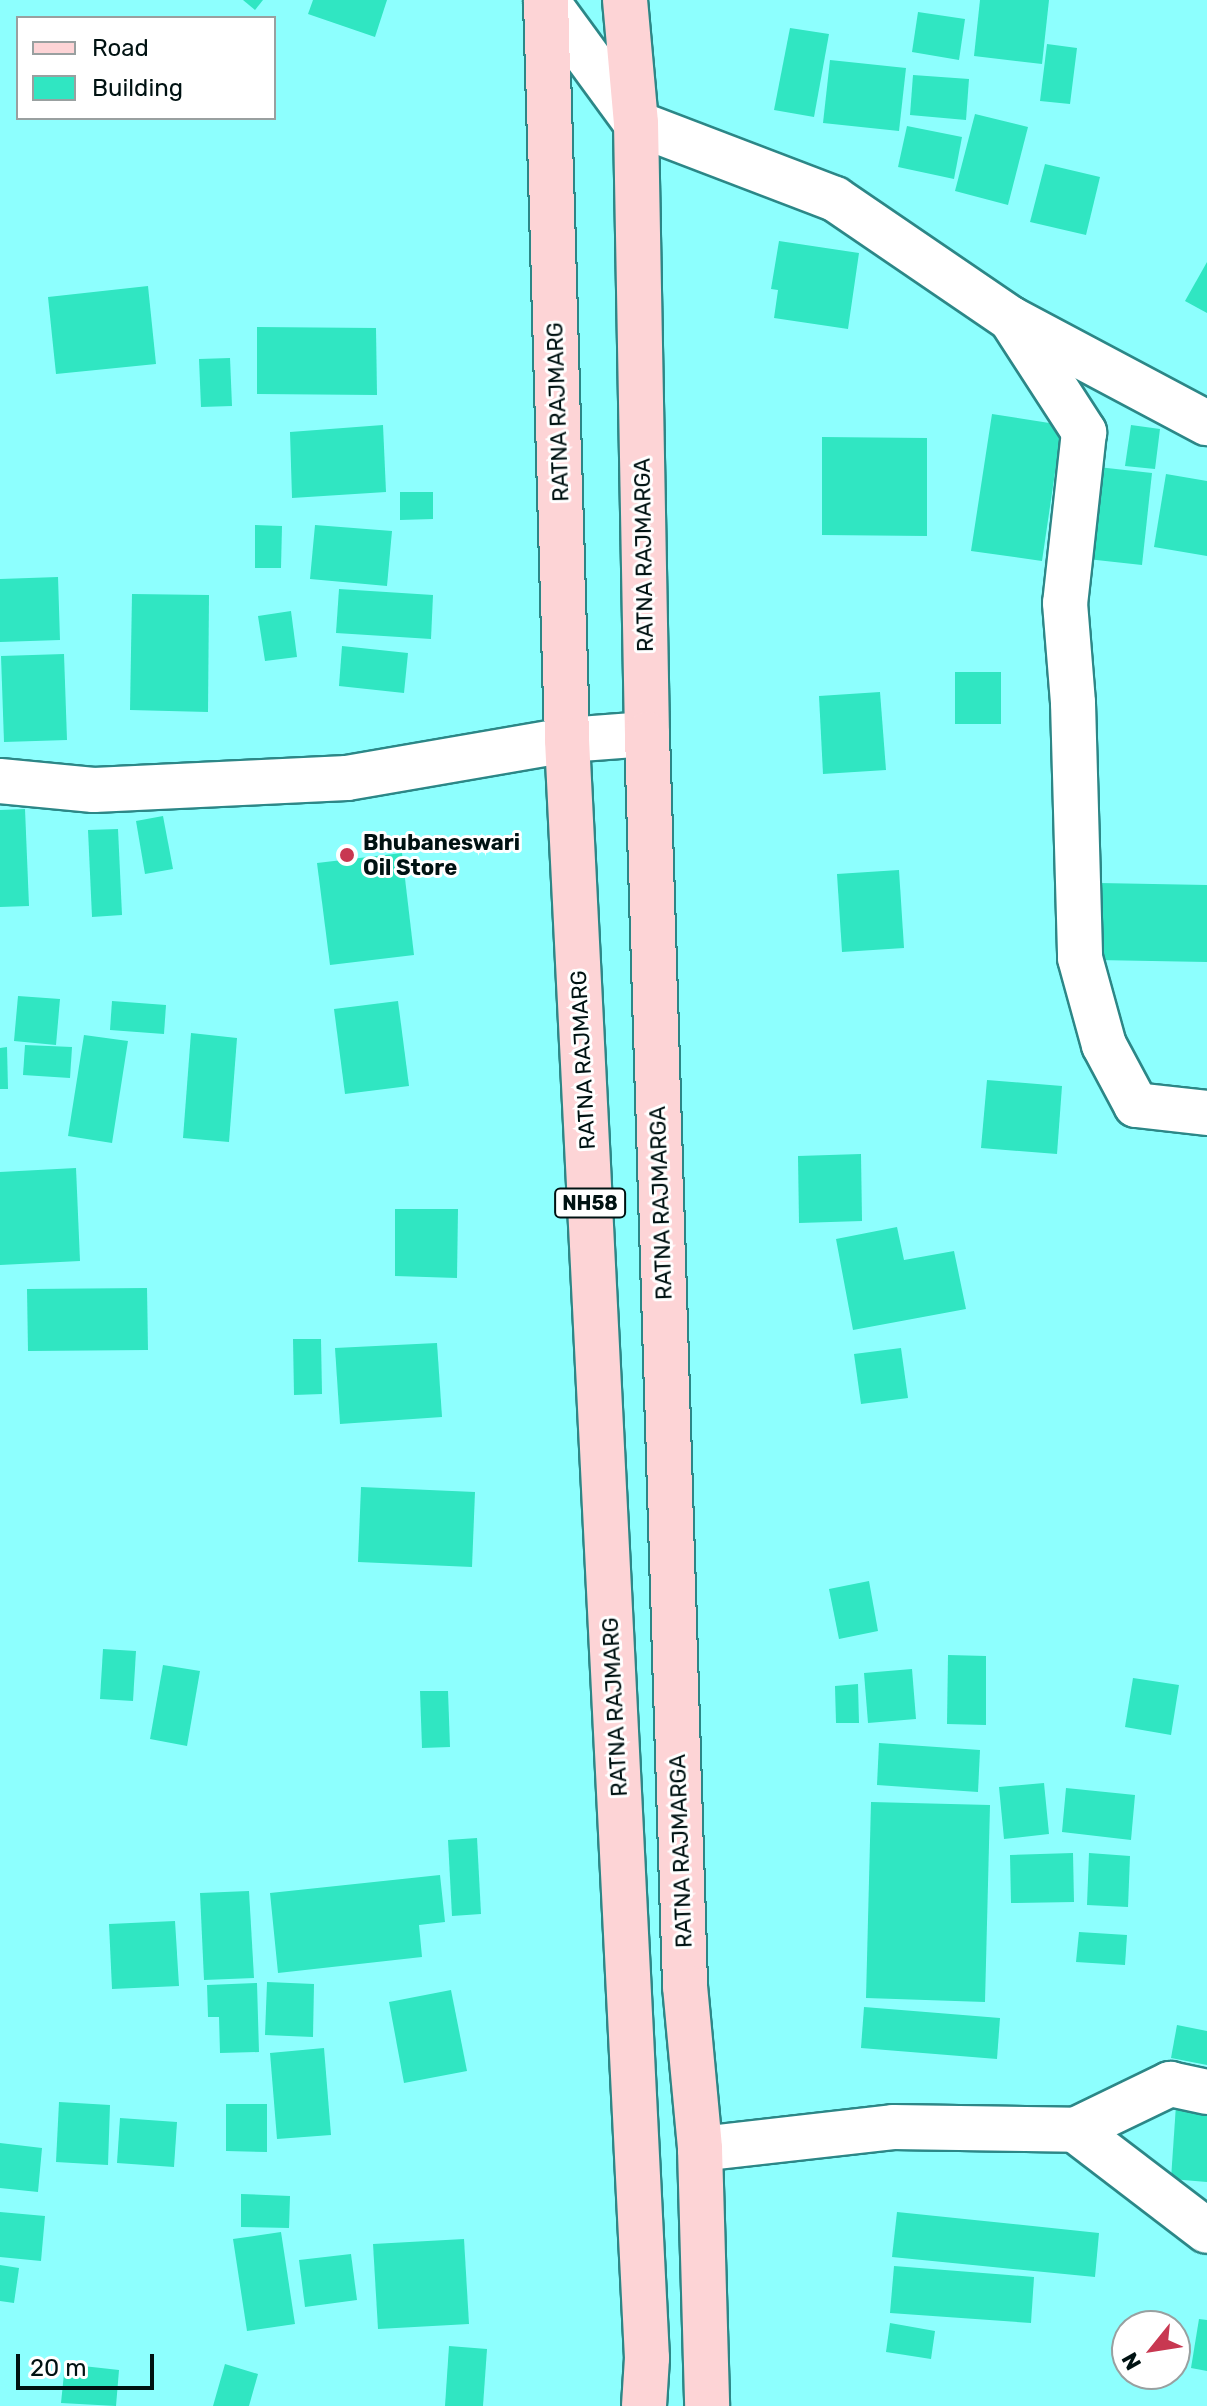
<!DOCTYPE html>
<html>
<head>
<meta charset="utf-8">
<style>
	body { margin:0 }
	#map { position:relative; width:1207px; height:2406px; overflow:hidden; background:#8dfffe; font-family:Rubik,sans-serif }
	div>[style] { position:absolute }
	[style*='--x'] { left:calc(var(--x)*1px); top:calc(var(--y)*1px); width:calc(var(--w)*1px); rotate:calc(var(--a)*1deg) }
	.building>* { inset:0; background:#30e6c2 }
	.roads { filter:drop-shadow(2px 0 #2c8787) drop-shadow(-2px 0 #2c8787) drop-shadow(0 2px #2c8787) drop-shadow(0 -2px #2c8787) }
	.minor>* { height:44px; margin:-22px; padding:0 22px; transform-origin:22px; border-radius:22px; background:#fff }
	.major>* { height:44px; margin:-22px; padding:0 22px; transform-origin:22px; border-radius:22px; background:#fdd4d6 }
	.dots>* { width:22px; height:22px; translate:-50% -50%; box-sizing:border-box; border:4px solid #fff; border-radius:50% }
	span { translate:-50% -50%; white-space:nowrap; text-align:center; line-height:1.15; -webkit-text-stroke:6px #fff; paint-order:stroke }
	.shield-label span { padding:2px 6px; background:#fff; border:2px solid; border-radius:6px; -webkit-text-stroke-width:0 }
	.shield-label { font-size:20px; color:#001212; font-weight:700 }
	.street-label { font-size:22px; color:#001212 }
	.poi-label { font-size:22px; color:#001212; font-weight:700 }
	.left { translate:0 -50%; text-align:left }
	.legend { position:absolute; left:16px; top:16px; width:260px; height:104px; box-sizing:border-box; background:#fff; border:2px solid #99a0a0; margin:0; padding:10px 14px; list-style:none; font-size:24px; color:#001212 }
	.legend li { display:flex; align-items:center; gap:16px; height:40px }
	.legend b { width:40px; border:2px solid #99a0a0 }
	.north { position:absolute; left:1111px; top:2310px; width:80px; height:80px; box-sizing:border-box; background:#fff; border:2px solid #99a0a0; border-radius:50%; rotate:240deg; font-size:22px; font-weight:700; line-height:32px; text-align:center; color:#001212 }
	.north::after { content:''; display:block; margin:auto; width:28px; height:36px; background:#c83851; clip-path:polygon(50% 0,100% 100%,50% 72%,0 100%) }
	.scale { position:absolute; left:16px; top:2354px; width:138px; height:36px; box-sizing:border-box; border:4px solid #001212; border-top:0; padding-left:10px; font-size:24px; line-height:28px; white-space:nowrap; color:#001212; -webkit-text-stroke:6px #fff; paint-order:stroke }
</style>
</head>
<body>
<div id="map">
	<div class="building">
		<i style="clip-path:polygon(243px 0,263px 0,255px 10px)"></i>
		<i style="clip-path:polygon(313px 0,387px 0,375px 37px,308px 14px)"></i>
		<i style="clip-path:polygon(980px 0,1049px 0,1042px 64px,974px 56px)"></i>
		<i style="clip-path:polygon(918px 12px,965px 19px,959px 60px,912px 52px)"></i>
		<i style="clip-path:polygon(790px 28px,829px 34px,814px 117px,774px 110px)"></i>
		<i style="clip-path:polygon(1047px 44px,1077px 48px,1070px 104px,1040px 101px)"></i>
		<i style="clip-path:polygon(830px 60px,906px 68px,899px 131px,823px 123px)"></i>
		<i style="clip-path:polygon(913px 75px,969px 79px,966px 120px,910px 115px)"></i>
		<i style="clip-path:polygon(975px 114px,1028px 127px,1008px 205px,955px 191px)"></i>
		<i style="clip-path:polygon(907px 126px,962px 137px,954px 179px,898px 167px)"></i>
		<i style="clip-path:polygon(1045px 164px,1100px 177px,1086px 235px,1030px 222px)"></i>
		<i style="clip-path:polygon(779px 241px,859px 253px,848px 329px,774px 318px,778px 290px,771px 289px)"></i>
		<i style="clip-path:polygon(1207px 262px,1207px 313px,1185px 301px)"></i>
		<i style="clip-path:polygon(148px 286px,156px 364px,56px 374px,48px 297px)"></i>
		<i style="clip-path:polygon(257px 327px,376px 328px,377px 395px,257px 394px)"></i>
		<i style="clip-path:polygon(230px 358px,232px 406px,201px 407px,199px 359px)"></i>
		<i style="clip-path:polygon(992px 414px,1062px 425px,1042px 561px,971px 551px)"></i>
		<i style="clip-path:polygon(383px 425px,386px 492px,292px 498px,290px 432px)"></i>
		<i style="clip-path:polygon(1131px 425px,1160px 429px,1155px 469px,1125px 466px)"></i>
		<i style="clip-path:polygon(822px 437px,927px 438px,927px 536px,822px 535px)"></i>
		<i style="clip-path:polygon(1089px 466px,1152px 473px,1142px 565px,1078px 558px)"></i>
		<i style="clip-path:polygon(1166px 474px,1207px 481px,1207px 556px,1154px 547px)"></i>
		<i style="clip-path:polygon(400px 492px,433px 492px,433px 519px,400px 520px)"></i>
		<i style="clip-path:polygon(255px 525px,282px 526px,281px 568px,255px 568px)"></i>
		<i style="clip-path:polygon(315px 525px,392px 531px,387px 586px,310px 579px)"></i>
		<i style="clip-path:polygon(58px 577px,60px 640px,0 642px,0 579px)"></i>
		<i style="clip-path:polygon(339px 589px,433px 595px,431px 639px,336px 633px)"></i>
		<i style="clip-path:polygon(132px 594px,209px 595px,208px 712px,130px 710px)"></i>
		<i style="clip-path:polygon(291px 611px,297px 657px,265px 661px,258px 616px)"></i>
		<i style="clip-path:polygon(342px 646px,408px 653px,404px 693px,339px 686px)"></i>
		<i style="clip-path:polygon(64px 654px,67px 740px,4px 742px,1px 656px)"></i>
		<i style="clip-path:polygon(955px 672px,1001px 672px,1001px 724px,955px 724px)"></i>
		<i style="clip-path:polygon(880px 692px,886px 770px,823px 774px,819px 696px)"></i>
		<i style="clip-path:polygon(25px 809px,29px 906px,0 907px,0 810px)"></i>
		<i style="clip-path:polygon(163px 816px,173px 869px,145px 874px,136px 821px)"></i>
		<i style="clip-path:polygon(118px 829px,122px 915px,92px 917px,88px 830px)"></i>
		<i style="clip-path:polygon(402px 853px,414px 955px,330px 965px,317px 863px)"></i>
		<i style="clip-path:polygon(899px 870px,904px 948px,842px 952px,837px 874px)"></i>
		<i style="clip-path:polygon(1099px 883px,1207px 885px,1207px 962px,1097px 960px)"></i>
		<i style="clip-path:polygon(18px 996px,60px 999px,56px 1045px,14px 1041px)"></i>
		<i style="clip-path:polygon(112px 1001px,166px 1005px,164px 1034px,110px 1030px)"></i>
		<i style="clip-path:polygon(398px 1001px,409px 1086px,345px 1094px,334px 1009px)"></i>
		<i style="clip-path:polygon(191px 1033px,237px 1038px,229px 1142px,183px 1138px)"></i>
		<i style="clip-path:polygon(84px 1035px,128px 1041px,112px 1143px,68px 1136px)"></i>
		<i style="clip-path:polygon(25px 1045px,72px 1047px,70px 1078px,23px 1075px)"></i>
		<i style="clip-path:polygon(7px 1047px,8px 1089px,0 1089px,0 1048px)"></i>
		<i style="clip-path:polygon(987px 1080px,1062px 1086px,1057px 1154px,981px 1148px)"></i>
		<i style="clip-path:polygon(861px 1154px,862px 1221px,799px 1223px,798px 1156px)"></i>
		<i style="clip-path:polygon(76px 1168px,80px 1261px,0 1265px,0 1172px)"></i>
		<i style="clip-path:polygon(395px 1209px,458px 1209px,457px 1278px,395px 1276px)"></i>
		<i style="clip-path:polygon(897px 1227px,904px 1260px,954px 1251px,966px 1309px,853px 1330px,836px 1239px)"></i>
		<i style="clip-path:polygon(147px 1288px,148px 1350px,28px 1351px,27px 1289px)"></i>
		<i style="clip-path:polygon(293px 1339px,321px 1339px,322px 1394px,294px 1395px)"></i>
		<i style="clip-path:polygon(437px 1343px,442px 1417px,340px 1424px,335px 1348px)"></i>
		<i style="clip-path:polygon(901px 1348px,908px 1398px,861px 1404px,854px 1354px)"></i>
		<i style="clip-path:polygon(361px 1487px,475px 1492px,472px 1567px,358px 1562px)"></i>
		<i style="clip-path:polygon(869px 1581px,878px 1631px,839px 1639px,829px 1589px)"></i>
		<i style="clip-path:polygon(103px 1649px,136px 1651px,133px 1701px,100px 1699px)"></i>
		<i style="clip-path:polygon(948px 1655px,986px 1656px,986px 1725px,947px 1724px)"></i>
		<i style="clip-path:polygon(163px 1665px,200px 1671px,187px 1746px,150px 1739px)"></i>
		<i style="clip-path:polygon(912px 1669px,916px 1719px,868px 1723px,864px 1673px)"></i>
		<i style="clip-path:polygon(1133px 1678px,1179px 1685px,1171px 1735px,1125px 1727px)"></i>
		<i style="clip-path:polygon(858px 1684px,859px 1723px,836px 1723px,835px 1686px)"></i>
		<i style="clip-path:polygon(420px 1691px,448px 1691px,450px 1747px,422px 1748px)"></i>
		<i style="clip-path:polygon(879px 1743px,980px 1750px,978px 1792px,877px 1785px)"></i>
		<i style="clip-path:polygon(1044px 1783px,1049px 1834px,1004px 1839px,999px 1787px)"></i>
		<i style="clip-path:polygon(1066px 1788px,1135px 1795px,1131px 1840px,1062px 1832px)"></i>
		<i style="clip-path:polygon(871px 1802px,990px 1805px,985px 2002px,866px 1998px)"></i>
		<i style="clip-path:polygon(477px 1838px,481px 1914px,452px 1916px,448px 1840px)"></i>
		<i style="clip-path:polygon(1073px 1853px,1074px 1902px,1011px 1903px,1010px 1855px)"></i>
		<i style="clip-path:polygon(1089px 1853px,1130px 1856px,1128px 1907px,1087px 1905px)"></i>
		<i style="clip-path:polygon(440px 1875px,445px 1922px,419px 1925px,422px 1957px,278px 1973px,270px 1893px)"></i>
		<i style="clip-path:polygon(249px 1891px,254px 1978px,204px 1980px,200px 1893px)"></i>
		<i style="clip-path:polygon(175px 1921px,179px 1986px,112px 1989px,109px 1924px)"></i>
		<i style="clip-path:polygon(1079px 1932px,1127px 1935px,1125px 1965px,1076px 1962px)"></i>
		<i style="clip-path:polygon(267px 1982px,314px 1984px,313px 2037px,265px 2035px)"></i>
		<i style="clip-path:polygon(257px 1983px,259px 2052px,220px 2053px,219px 2017px,208px 2017px,207px 1985px)"></i>
		<i style="clip-path:polygon(451px 1990px,467px 2071px,404px 2083px,389px 2002px)"></i>
		<i style="clip-path:polygon(864px 2007px,1000px 2018px,997px 2059px,861px 2048px)"></i>
		<i style="clip-path:polygon(1177px 2025px,1207px 2031px,1207px 2065px,1171px 2058px)"></i>
		<i style="clip-path:polygon(324px 2048px,331px 2135px,277px 2139px,270px 2053px)"></i>
		<i style="clip-path:polygon(59px 2102px,110px 2105px,108px 2165px,56px 2162px)"></i>
		<i style="clip-path:polygon(226px 2104px,267px 2104px,267px 2152px,226px 2151px)"></i>
		<i style="clip-path:polygon(1176px 2105px,1207px 2108px,1207px 2182px,1171px 2179px)"></i>
		<i style="clip-path:polygon(120px 2118px,177px 2122px,174px 2167px,117px 2163px)"></i>
		<i style="clip-path:polygon(0 2143px,42px 2148px,38px 2192px,0 2188px)"></i>
		<i style="clip-path:polygon(241px 2194px,290px 2196px,289px 2228px,241px 2227px)"></i>
		<i style="clip-path:polygon(0 2212px,45px 2216px,41px 2261px,0 2257px)"></i>
		<i style="clip-path:polygon(897px 2212px,1099px 2233px,1095px 2277px,892px 2257px)"></i>
		<i style="clip-path:polygon(281px 2232px,295px 2324px,247px 2331px,233px 2239px)"></i>
		<i style="clip-path:polygon(464px 2239px,469px 2324px,378px 2329px,373px 2244px)"></i>
		<i style="clip-path:polygon(351px 2254px,357px 2300px,305px 2307px,299px 2260px)"></i>
		<i style="clip-path:polygon(0 2265px,19px 2268px,14px 2303px,0 2301px)"></i>
		<i style="clip-path:polygon(894px 2266px,1034px 2277px,1031px 2323px,890px 2313px)"></i>
		<i style="clip-path:polygon(1199px 2319px,1207px 2320px,1207px 2371px,1191px 2368px)"></i>
		<i style="clip-path:polygon(890px 2323px,935px 2331px,931px 2359px,886px 2352px)"></i>
		<i style="clip-path:polygon(449px 2346px,487px 2349px,483px 2406px,445px 2406px)"></i>
		<i style="clip-path:polygon(65px 2364px,119px 2370px,116px 2406px,61px 2403px)"></i>
		<i style="clip-path:polygon(225px 2364px,258px 2374px,249px 2406px,213px 2406px)"></i>
	</div>
	<div class="roads">
		<div class="minor">
			<i style="--x:546;--y:0;--w:152;--a:53.8"></i>
			<i style="--x:636;--y:123;--w:213;--a:20.9"></i>
			<i style="--x:835;--y:199;--w:213;--a:34.3"></i>
			<i style="--x:1011;--y:319;--w:222;--a:28"></i>
			<i style="--x:1011;--y:319;--w:135;--a:57.1"></i>
			<i style="--x:1084;--y:432;--w:172;--a:96.3"></i>
			<i style="--x:1065;--y:603;--w:100;--a:85.4"></i>
			<i style="--x:1073;--y:703;--w:255;--a:88.4"></i>
			<i style="--x:1080;--y:958;--w:90;--a:74.6"></i>
			<i style="--x:1104;--y:1045;--w:68;--a:61.9"></i>
			<i style="--x:1136;--y:1105;--w:71;--a:6.4"></i>
			<i style="--x:0;--y:781;--w:94;--a:5.5"></i>
			<i style="--x:94;--y:790;--w:253;--a:-2.7"></i>
			<i style="--x:347;--y:778;--w:223;--a:-9.8"></i>
			<i style="--x:567;--y:740;--w:80;--a:-4.3"></i>
			<i style="--x:1075;--y:2130;--w:106;--a:-25.8"></i>
			<i style="--x:1170;--y:2084;--w:38;--a:12"></i>
			<i style="--x:700;--y:2149;--w:194;--a:-6.5"></i>
			<i style="--x:893;--y:2127;--w:182;--a:0.9"></i>
			<i style="--x:1075;--y:2130;--w:166;--a:37.4"></i>
		</div>
		<div class="major">
			<i style="--x:546;--y:0;--w:740;--a:88.37"></i>
			<i style="--x:567;--y:740;--w:1620;--a:87.17"></i>
			<i style="--x:647;--y:2358;--w:48;--a:93.6"></i>
			<i style="--x:625;--y:0;--w:123;--a:84.9"></i>
			<i style="--x:636;--y:123;--w:611;--a:88.97"></i>
			<i style="--x:647;--y:734;--w:1253;--a:88.26"></i>
			<i style="--x:685;--y:1986;--w:164;--a:84.7"></i>
			<i style="--x:700;--y:2149;--w:257;--a:88.4"></i>
		</div>
	</div>
	<div class="dots">
		<i style="left:347px;top:855px;background:#c83851"></i>
	</div>
	<div class="shield-label">
		<span style="left:590px;top:1203px">NH58</span>
	</div>
	<div class="street-label">
		<span style="left:558px;top:412px;rotate:-92deg">RATNA RAJMARG</span>
		<span style="left:644px;top:555px;rotate:-91deg">RATNA RAJMARGA</span>
		<span style="left:583px;top:1060px;rotate:-93deg">RATNA RAJMARG</span>
		<span style="left:661px;top:1203px;rotate:-92deg">RATNA RAJMARGA</span>
		<span style="left:615px;top:1707px;rotate:-93deg">RATNA RAJMARG</span>
		<span style="left:681px;top:1851px;rotate:-92deg">RATNA RAJMARGA</span>
	</div>
	<div class="poi-label">
		<span class="left" style="left:363px;top:855px">Bhubaneswari<br>Oil Store</span>
	</div>
	<ul class="legend">
	<li><b style="height:10px;background:#fdd4d6"></b>Road</li>
	<li><b style="height:22px;background:#30e6c2"></b>Building</li>
	</ul>
	<div class="north">N</div>
	<div class="scale">20 m</div>
</div>
</body>
</html>
